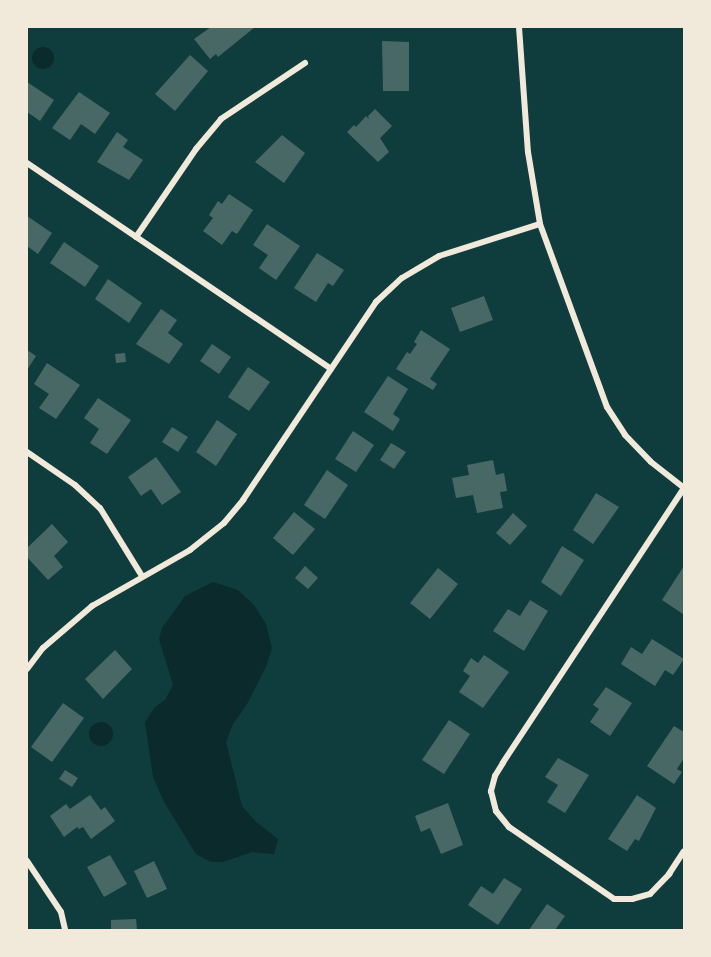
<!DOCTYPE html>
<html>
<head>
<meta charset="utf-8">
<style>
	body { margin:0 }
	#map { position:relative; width:711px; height:957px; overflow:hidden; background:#0f3d3e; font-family:"Exo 2",sans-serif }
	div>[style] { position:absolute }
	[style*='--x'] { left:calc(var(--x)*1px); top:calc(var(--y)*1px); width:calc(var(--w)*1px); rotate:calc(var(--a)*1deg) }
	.water>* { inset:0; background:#0a2a2b }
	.round { border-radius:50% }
	.building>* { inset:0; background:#486865 }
	.minor>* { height:6px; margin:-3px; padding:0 3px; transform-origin:3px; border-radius:3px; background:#f1e9da }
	span { translate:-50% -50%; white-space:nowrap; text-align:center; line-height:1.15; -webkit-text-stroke:6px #f1e9da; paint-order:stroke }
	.frame { position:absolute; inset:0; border:28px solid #f1e9da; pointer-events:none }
</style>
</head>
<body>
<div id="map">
	<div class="water">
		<i class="round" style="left:32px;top:47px;width:22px;height:22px"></i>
		<i style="clip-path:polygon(213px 582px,238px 590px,254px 605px,266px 624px,272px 648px,266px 667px,247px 704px,233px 724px,226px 742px,242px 806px,255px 821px,278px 839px,274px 854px,252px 852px,223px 862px,211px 862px,196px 854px,164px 802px,153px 777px,145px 722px,155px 707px,165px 700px,173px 685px,159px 639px,162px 628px,185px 596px)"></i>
		<i class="round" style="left:89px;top:722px;width:24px;height:24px"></i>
	</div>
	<div class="building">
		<i style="clip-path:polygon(211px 27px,255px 27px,218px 57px,216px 54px,210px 59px,194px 39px)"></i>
		<i style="clip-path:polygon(382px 41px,409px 42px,409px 91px,383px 91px)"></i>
		<i style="clip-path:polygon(190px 55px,208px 71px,175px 111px,155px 94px)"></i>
		<i style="clip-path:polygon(27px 82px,54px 100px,40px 121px,27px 112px)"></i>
		<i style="clip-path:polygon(79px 92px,110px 113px,95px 134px,81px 124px,70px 140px,52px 128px)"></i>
		<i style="clip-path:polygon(375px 109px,392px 126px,380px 138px,389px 152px,378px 162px,347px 132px,354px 125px,356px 127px,366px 116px,369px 119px,368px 116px)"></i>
		<i style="clip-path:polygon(117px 132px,128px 140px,123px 147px,143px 160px,129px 180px,97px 162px)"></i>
		<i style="clip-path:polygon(282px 135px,305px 153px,284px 183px,255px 162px)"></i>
		<i style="clip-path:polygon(229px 194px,253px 210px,237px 234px,232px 231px,222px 245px,203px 231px,213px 218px,209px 215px,218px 201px,222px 204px)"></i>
		<i style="clip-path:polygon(27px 216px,52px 233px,38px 254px,27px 246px)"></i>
		<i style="clip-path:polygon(267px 224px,300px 246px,276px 280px,259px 268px,268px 255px,253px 245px)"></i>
		<i style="clip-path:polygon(64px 242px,99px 266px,85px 287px,50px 263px)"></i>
		<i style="clip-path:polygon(317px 253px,344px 270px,333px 286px,328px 283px,316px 302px,294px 288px)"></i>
		<i style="clip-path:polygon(108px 279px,142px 303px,129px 323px,95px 299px)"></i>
		<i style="clip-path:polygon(484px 296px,493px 320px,460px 332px,451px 308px)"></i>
		<i style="clip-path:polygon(161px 309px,177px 320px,168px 333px,183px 344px,169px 364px,136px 344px)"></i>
		<i style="clip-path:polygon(421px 330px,450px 349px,430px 379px,437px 384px,433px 390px,396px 369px,407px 352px,410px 354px,417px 344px,414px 342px)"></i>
		<i style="clip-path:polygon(212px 344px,231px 357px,219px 374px,200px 361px)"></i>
		<i style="clip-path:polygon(27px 350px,36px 356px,27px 370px)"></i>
		<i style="clip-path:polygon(125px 353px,126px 362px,116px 363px,115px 354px)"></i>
		<i style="clip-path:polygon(47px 363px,80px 385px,56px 419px,39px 408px,49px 394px,34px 384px)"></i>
		<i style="clip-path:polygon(248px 367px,270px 382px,249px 411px,228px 397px)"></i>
		<i style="clip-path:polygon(388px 376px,408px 389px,393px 414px,400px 419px,393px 431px,364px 412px)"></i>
		<i style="clip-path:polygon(98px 398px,131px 420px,107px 454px,90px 443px,99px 429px,84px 418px)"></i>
		<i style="clip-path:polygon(217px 420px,237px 434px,216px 466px,196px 452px)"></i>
		<i style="clip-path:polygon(172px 427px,188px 437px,178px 452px,162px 442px)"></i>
		<i style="clip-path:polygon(353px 431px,374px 445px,356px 472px,335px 459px)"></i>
		<i style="clip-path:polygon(391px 443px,406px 452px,394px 469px,380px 460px)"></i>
		<i style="clip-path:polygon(156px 457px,181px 492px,162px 505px,151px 489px,141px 496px,128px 477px)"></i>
		<i style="clip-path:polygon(493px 460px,496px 475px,504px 473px,507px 491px,500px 492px,503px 508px,477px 513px,473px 495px,456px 498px,452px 478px,469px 475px,467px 465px)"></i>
		<i style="clip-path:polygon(327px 470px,348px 485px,325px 519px,304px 505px)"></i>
		<i style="clip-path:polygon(596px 493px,619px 507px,593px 544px,573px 530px)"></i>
		<i style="clip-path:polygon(294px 512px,315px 529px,293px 555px,273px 538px)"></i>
		<i style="clip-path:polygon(513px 513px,527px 526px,510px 545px,496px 533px)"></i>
		<i style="clip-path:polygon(52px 524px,68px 542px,54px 556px,63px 567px,48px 580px,27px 557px,27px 548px)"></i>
		<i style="clip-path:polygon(562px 546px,584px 560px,561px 596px,541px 582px)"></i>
		<i style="clip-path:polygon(305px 566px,318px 578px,308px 589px,295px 578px)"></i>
		<i style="clip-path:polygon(684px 566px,684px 612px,683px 614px,662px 600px)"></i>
		<i style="clip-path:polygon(438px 568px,458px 584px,430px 619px,410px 603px)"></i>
		<i style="clip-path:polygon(530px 600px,548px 611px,524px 651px,493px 631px,508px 609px,520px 616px)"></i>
		<i style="clip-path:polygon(652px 639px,684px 659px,673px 675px,665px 670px,655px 686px,621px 664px,631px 647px,642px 654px)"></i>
		<i style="clip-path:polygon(115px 650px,132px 669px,103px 699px,85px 679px)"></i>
		<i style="clip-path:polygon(484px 655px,509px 672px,483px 708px,459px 692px,470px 676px,463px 671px,471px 658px,478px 663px)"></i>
		<i style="clip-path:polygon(606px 687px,632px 703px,610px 736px,590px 722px,599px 709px,593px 705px)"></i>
		<i style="clip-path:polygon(63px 703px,84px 718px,52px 762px,31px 747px)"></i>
		<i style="clip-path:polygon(449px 720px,470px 734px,444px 774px,422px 760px)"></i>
		<i style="clip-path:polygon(674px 726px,684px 732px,684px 758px,677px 769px,682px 772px,674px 784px,647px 766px)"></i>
		<i style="clip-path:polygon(558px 758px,589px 775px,565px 813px,547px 802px,558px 785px,545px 777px)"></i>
		<i style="clip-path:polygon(65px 770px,78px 778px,72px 787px,59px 779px)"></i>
		<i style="clip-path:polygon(90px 795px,101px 810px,105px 807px,115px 821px,91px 839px,83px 827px,79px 829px,77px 827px,64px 837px,50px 816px,66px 804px,70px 809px)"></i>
		<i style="clip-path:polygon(637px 795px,656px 808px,639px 841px,635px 839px,627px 851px,608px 839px)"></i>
		<i style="clip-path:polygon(448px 803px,463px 845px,441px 854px,430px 828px,421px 832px,415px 816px)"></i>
		<i style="clip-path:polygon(110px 855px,127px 884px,104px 897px,87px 867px)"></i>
		<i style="clip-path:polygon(154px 861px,167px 889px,147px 898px,134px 871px)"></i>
		<i style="clip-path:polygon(504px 878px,522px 889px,498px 925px,468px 905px,481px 886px,493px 894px)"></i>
		<i style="clip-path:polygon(547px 904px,565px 916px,555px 930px,529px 930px)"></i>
		<i style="clip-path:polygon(136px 919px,137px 930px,111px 930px,111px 920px)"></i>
	</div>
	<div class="minor">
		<i style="--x:519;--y:27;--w:125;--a:85.9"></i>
		<i style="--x:528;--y:152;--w:73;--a:80.5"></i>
		<i style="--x:540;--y:224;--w:195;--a:69.9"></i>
		<i style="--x:607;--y:407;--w:33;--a:57"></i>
		<i style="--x:625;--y:435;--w:37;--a:46"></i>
		<i style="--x:651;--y:462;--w:42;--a:38.2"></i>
		<i style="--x:684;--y:488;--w:329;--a:123.4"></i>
		<i style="--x:503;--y:763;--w:15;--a:122"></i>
		<i style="--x:495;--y:776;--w:16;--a:105"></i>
		<i style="--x:491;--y:791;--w:21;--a:76"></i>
		<i style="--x:496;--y:811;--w:21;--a:51"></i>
		<i style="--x:509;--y:827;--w:127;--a:34.4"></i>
		<i style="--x:614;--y:899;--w:18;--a:0"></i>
		<i style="--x:632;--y:899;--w:19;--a:-16"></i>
		<i style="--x:650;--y:894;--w:28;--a:-46"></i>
		<i style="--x:669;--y:874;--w:27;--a:-57"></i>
		<i style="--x:27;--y:163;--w:367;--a:34.1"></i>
		<i style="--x:136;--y:237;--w:107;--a:-55.7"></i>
		<i style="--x:196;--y:149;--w:39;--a:-50"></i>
		<i style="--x:221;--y:119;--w:101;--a:-33.7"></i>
		<i style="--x:27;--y:452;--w:58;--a:34.5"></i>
		<i style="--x:75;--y:485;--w:34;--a:43"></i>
		<i style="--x:100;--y:508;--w:80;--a:58.3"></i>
		<i style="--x:27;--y:669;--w:26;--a:-53"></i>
		<i style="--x:43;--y:648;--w:65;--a:-40.6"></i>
		<i style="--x:92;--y:606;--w:113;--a:-29.7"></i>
		<i style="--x:190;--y:550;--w:43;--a:-38.5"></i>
		<i style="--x:224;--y:523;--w:30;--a:-50"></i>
		<i style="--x:243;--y:500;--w:239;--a:-56.1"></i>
		<i style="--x:376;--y:302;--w:35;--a:-43"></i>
		<i style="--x:402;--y:278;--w:43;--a:-30.7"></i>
		<i style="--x:439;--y:256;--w:106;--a:-17.6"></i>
		<i style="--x:27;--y:861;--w:61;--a:56.3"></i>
		<i style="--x:61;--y:912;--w:18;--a:77"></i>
	</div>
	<div class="frame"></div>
</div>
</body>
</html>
